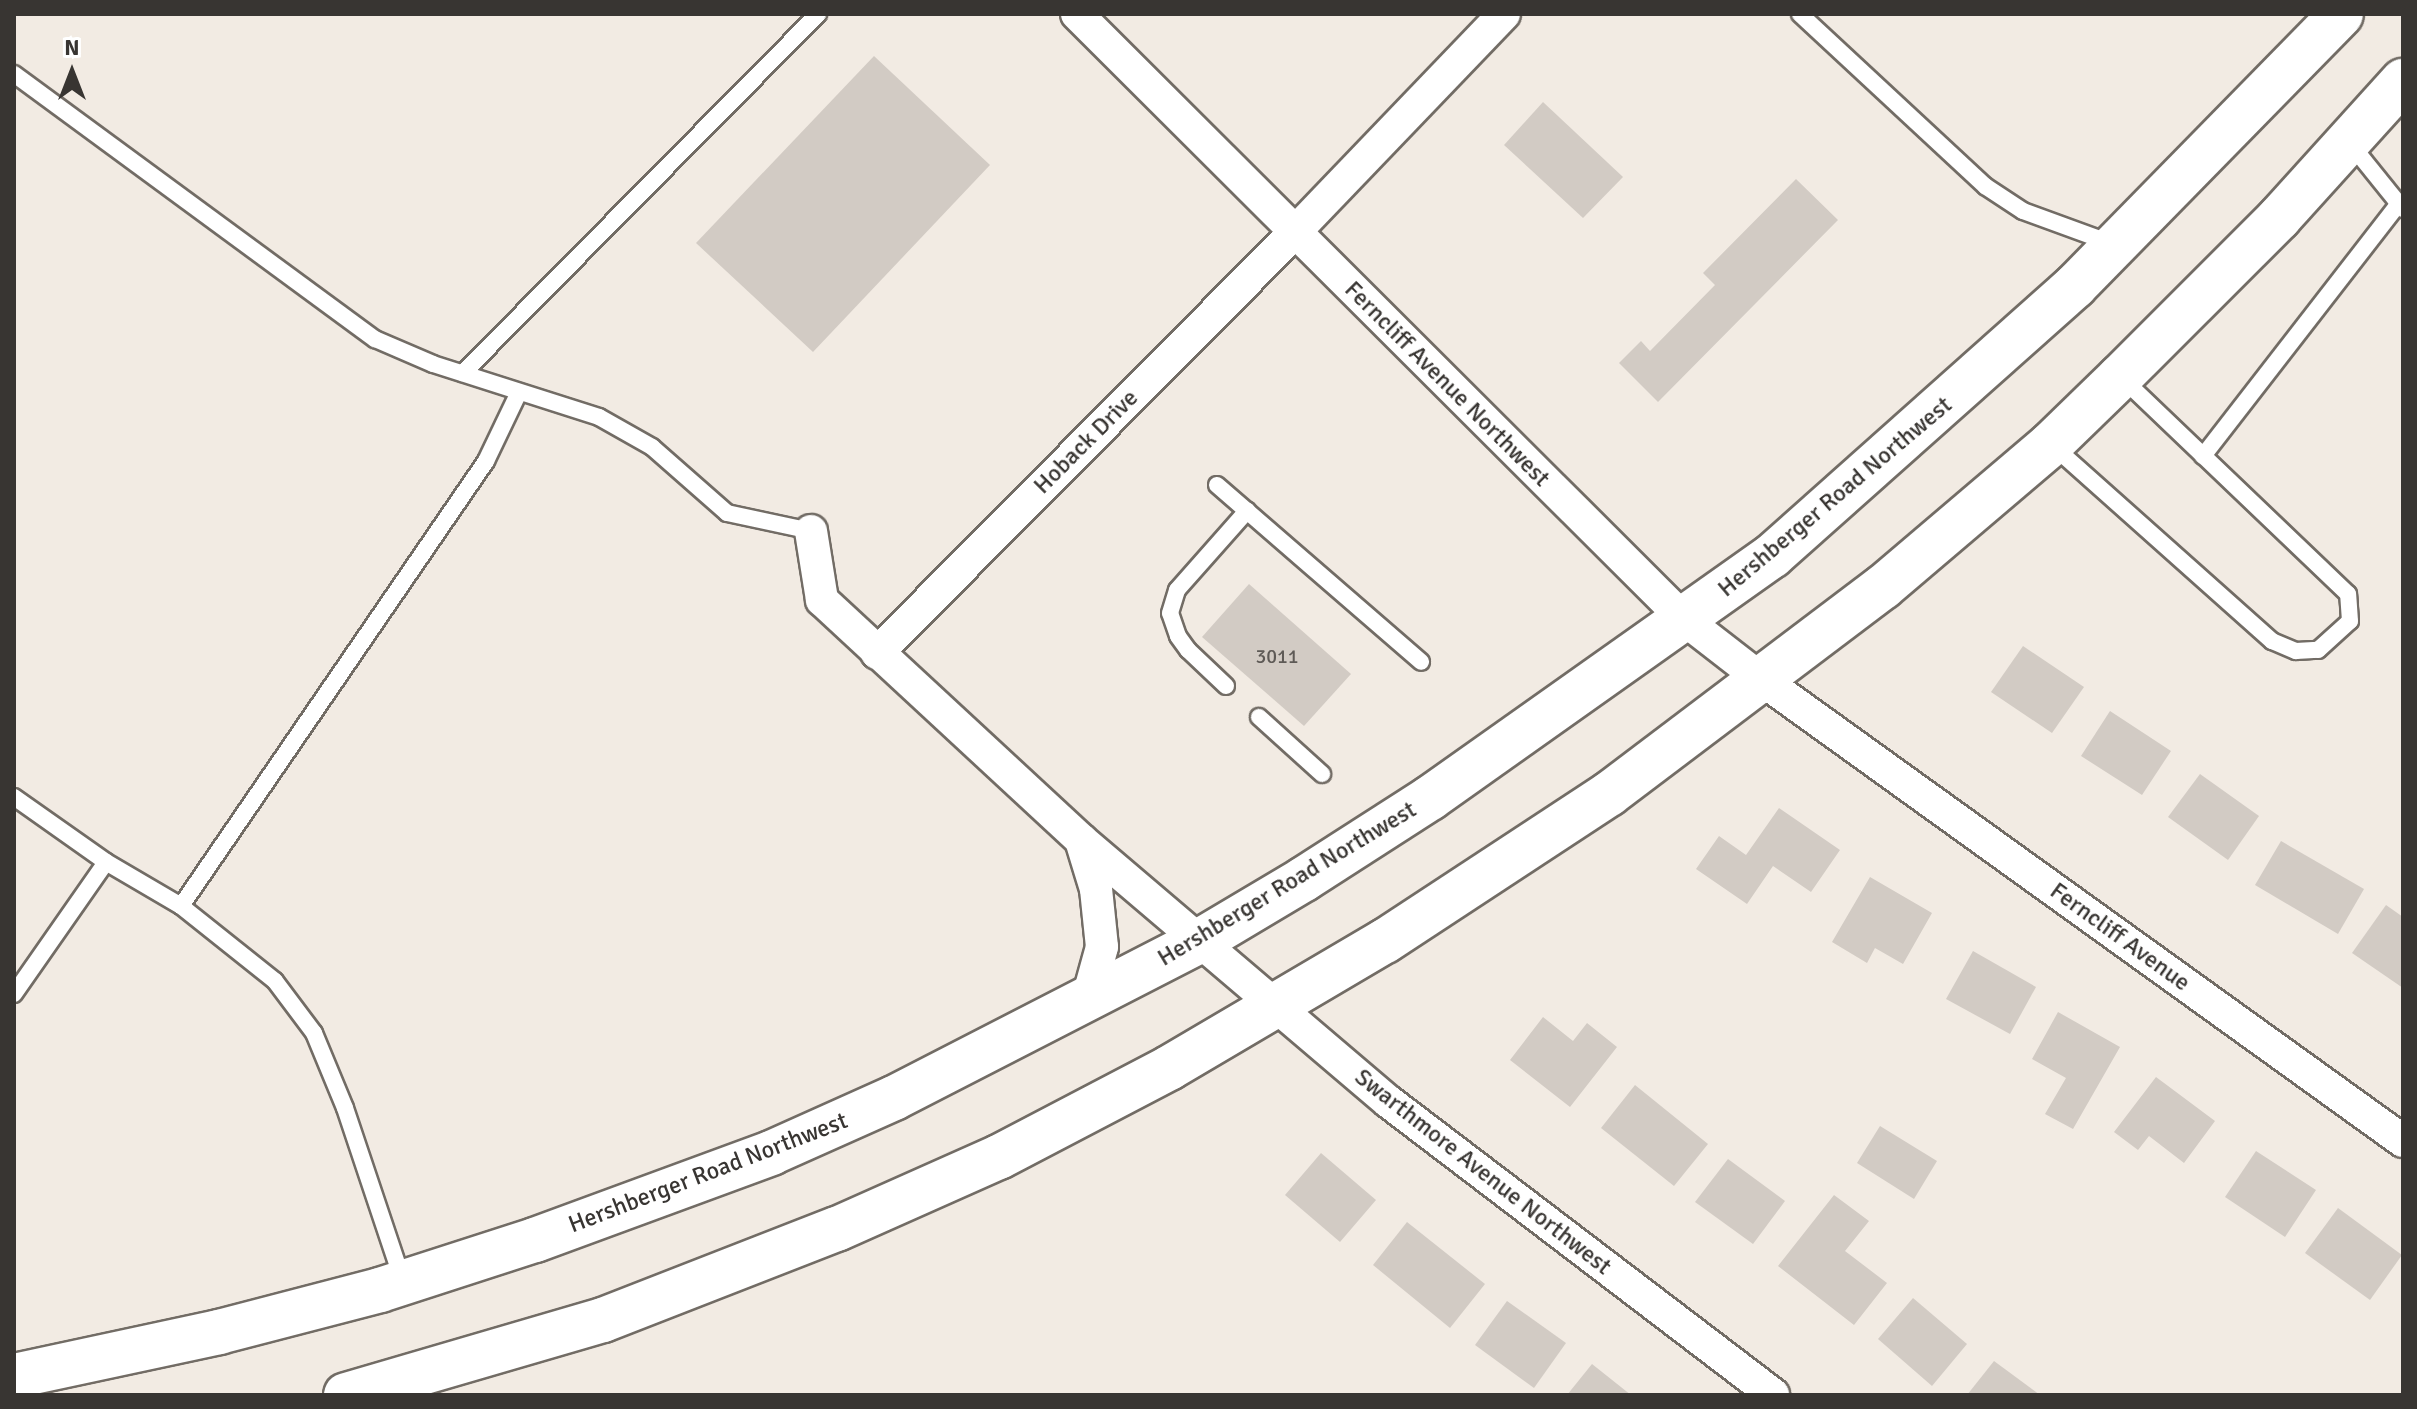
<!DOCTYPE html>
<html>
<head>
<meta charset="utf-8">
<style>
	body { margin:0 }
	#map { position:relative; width:2417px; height:1409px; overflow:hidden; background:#f2ebe3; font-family:Signika,sans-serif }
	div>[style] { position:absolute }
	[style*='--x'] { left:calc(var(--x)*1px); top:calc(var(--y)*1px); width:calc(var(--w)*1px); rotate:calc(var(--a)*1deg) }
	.building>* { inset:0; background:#d2cbc4 }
	.roads { filter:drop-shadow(2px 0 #726c65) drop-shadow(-2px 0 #726c65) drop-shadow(0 2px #726c65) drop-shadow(0 -2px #726c65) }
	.lane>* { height:16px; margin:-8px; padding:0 8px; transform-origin:8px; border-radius:8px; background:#fff }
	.street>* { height:32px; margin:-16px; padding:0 16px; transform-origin:16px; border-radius:16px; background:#fff }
	.secondary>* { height:44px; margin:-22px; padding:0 22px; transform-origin:22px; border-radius:22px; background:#fff }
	span { translate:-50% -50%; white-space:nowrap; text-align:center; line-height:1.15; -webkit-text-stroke:7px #fff; paint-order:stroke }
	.number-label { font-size:20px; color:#5e5a56 }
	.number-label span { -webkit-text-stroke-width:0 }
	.street-label { font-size:24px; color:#383532 }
	.frame { position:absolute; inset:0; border:16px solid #383532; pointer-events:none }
	.north { position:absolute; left:32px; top:32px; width:80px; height:80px; -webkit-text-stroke:6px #fff; paint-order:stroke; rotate:0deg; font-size:22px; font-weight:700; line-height:32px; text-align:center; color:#383532 }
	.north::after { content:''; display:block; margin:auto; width:28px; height:36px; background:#383532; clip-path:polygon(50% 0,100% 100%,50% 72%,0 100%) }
</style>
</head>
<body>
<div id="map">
	<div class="building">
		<i style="clip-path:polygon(874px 56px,990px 165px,813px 352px,696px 243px)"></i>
		<i style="clip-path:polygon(1543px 102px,1623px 177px,1583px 218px,1504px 145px)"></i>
		<i style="clip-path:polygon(1796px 179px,1838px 220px,1658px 402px,1619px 363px,1641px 341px,1650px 351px,1715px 285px,1703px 273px)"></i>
		<i style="clip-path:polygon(1249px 584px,1351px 674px,1304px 726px,1202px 637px)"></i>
		<i style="clip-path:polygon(2023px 646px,2084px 687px,2052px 733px,1991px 692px)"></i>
		<i style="clip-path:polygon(2110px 711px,2171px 751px,2142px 795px,2081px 756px)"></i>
		<i style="clip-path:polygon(2200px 774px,2259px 816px,2228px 860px,2168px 817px)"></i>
		<i style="clip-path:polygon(1779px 808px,1840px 850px,1811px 892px,1773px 866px,1747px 904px,1696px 869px,1719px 836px,1746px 855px)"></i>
		<i style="clip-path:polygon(2281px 841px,2364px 889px,2338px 934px,2255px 885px)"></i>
		<i style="clip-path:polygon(1870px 877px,1932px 913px,1903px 964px,1875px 948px,1867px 963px,1832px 942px)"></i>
		<i style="clip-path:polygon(2386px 905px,2403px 917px,2403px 988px,2352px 953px)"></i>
		<i style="clip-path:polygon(1973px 951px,2036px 987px,2010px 1034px,1946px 999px)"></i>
		<i style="clip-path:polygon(2058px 1012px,2120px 1047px,2073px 1129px,2045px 1114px,2066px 1078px,2032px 1059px)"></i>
		<i style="clip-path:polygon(1543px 1017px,1573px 1041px,1587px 1023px,1617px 1047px,1570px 1107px,1510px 1060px)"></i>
		<i style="clip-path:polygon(2156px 1077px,2215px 1121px,2184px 1163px,2149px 1136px,2138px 1150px,2114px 1132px)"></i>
		<i style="clip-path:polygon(1635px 1085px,1708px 1144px,1674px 1186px,1601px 1128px)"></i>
		<i style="clip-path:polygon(1880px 1126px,1937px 1161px,1914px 1199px,1857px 1163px)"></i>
		<i style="clip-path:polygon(2256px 1151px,2316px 1190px,2285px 1237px,2225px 1197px)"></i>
		<i style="clip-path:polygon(1321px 1153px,1376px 1200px,1340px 1242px,1285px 1195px)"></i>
		<i style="clip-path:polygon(1728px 1159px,1785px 1201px,1753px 1244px,1695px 1202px)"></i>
		<i style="clip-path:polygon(1834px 1195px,1869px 1221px,1845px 1251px,1887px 1283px,1854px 1325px,1778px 1266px)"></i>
		<i style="clip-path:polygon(2338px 1208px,2402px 1255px,2370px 1300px,2305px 1253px)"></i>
		<i style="clip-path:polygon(1407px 1222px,1485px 1284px,1450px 1328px,1373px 1265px)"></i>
		<i style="clip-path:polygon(1913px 1298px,1967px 1344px,1932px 1386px,1878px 1339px)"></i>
		<i style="clip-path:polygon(1507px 1301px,1566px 1343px,1534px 1388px,1475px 1345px)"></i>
		<i style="clip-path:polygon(1994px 1361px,2040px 1395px,1967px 1395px)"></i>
		<i style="clip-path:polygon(1592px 1364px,1631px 1395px,1567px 1395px)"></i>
	</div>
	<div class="roads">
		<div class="lane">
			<i style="--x:1800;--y:14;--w:253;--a:42.9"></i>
			<i style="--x:1985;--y:186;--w:45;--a:33.3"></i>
			<i style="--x:2023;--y:211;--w:94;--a:20"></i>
			<i style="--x:14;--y:74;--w:448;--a:36.3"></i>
			<i style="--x:375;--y:339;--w:63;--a:23.3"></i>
			<i style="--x:433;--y:364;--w:174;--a:17.7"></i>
			<i style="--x:599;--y:417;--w:61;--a:29.5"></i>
			<i style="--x:652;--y:447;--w:100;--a:41.3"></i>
			<i style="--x:727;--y:513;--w:86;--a:12.1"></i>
			<i style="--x:2349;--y:142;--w:86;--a:51.1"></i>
			<i style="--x:463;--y:373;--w:505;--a:-45.32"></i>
			<i style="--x:2052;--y:445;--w:295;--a:41.7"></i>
			<i style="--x:2272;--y:641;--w:26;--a:23"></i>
			<i style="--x:2296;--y:651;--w:22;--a:-3"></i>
			<i style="--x:2318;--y:650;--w:43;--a:-42.2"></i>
			<i style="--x:2350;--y:621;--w:27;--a:-94"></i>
			<i style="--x:2348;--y:594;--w:313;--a:-136.3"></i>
			<i style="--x:2203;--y:456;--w:318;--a:-52.2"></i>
			<i style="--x:1217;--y:485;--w:270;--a:40.9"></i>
			<i style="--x:1226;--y:686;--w:52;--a:-136.5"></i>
			<i style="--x:1188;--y:650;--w:17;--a:-126"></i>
			<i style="--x:1178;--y:636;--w:24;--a:-109"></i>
			<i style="--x:1170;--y:613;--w:24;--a:-73"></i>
			<i style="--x:1177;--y:590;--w:106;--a:-48.5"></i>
			<i style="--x:1259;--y:717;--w:85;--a:42.1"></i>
			<i style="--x:14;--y:797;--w:113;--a:35.2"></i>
			<i style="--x:106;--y:862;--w:87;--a:30.4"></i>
			<i style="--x:181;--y:906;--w:120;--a:38.6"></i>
			<i style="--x:275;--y:981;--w:65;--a:53.1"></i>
			<i style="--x:314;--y:1033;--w:81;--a:67.5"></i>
			<i style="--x:345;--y:1108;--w:182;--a:71.5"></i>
			<i style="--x:181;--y:906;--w:539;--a:-55.57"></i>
			<i style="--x:486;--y:461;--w:76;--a:-64.4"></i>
			<i style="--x:14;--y:994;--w:161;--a:-55.1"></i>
		</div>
		<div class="street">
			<i style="--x:1077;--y:14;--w:858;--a:44.91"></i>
			<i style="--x:1685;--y:620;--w:96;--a:37.8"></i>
			<i style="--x:1761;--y:679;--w:791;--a:35.74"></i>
			<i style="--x:811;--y:531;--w:70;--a:80.9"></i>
			<i style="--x:822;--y:600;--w:353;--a:42.8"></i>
			<i style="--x:1081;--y:840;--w:404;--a:40.4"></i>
			<i style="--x:1389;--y:1102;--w:483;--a:37.3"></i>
			<i style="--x:877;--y:653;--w:593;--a:-45.2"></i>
			<i style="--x:1295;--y:232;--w:302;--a:-46.2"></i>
			<i style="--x:1081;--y:840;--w:51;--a:73"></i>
			<i style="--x:1096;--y:889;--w:58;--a:84.1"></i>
			<i style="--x:1102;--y:947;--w:53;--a:105.4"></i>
		</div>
		<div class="secondary">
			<i style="--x:14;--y:1376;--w:210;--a:-12.1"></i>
			<i style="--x:219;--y:1332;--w:166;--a:-14.6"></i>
			<i style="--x:380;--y:1290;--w:163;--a:-17.9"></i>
			<i style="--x:535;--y:1240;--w:252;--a:-20.2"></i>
			<i style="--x:771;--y:1153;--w:135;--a:-24.1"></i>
			<i style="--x:894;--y:1098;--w:344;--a:-27.2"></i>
			<i style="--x:1200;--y:941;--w:121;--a:-30.8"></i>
			<i style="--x:1304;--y:879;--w:150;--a:-32.7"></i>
			<i style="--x:1430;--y:798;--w:419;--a:-35.3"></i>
			<i style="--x:1772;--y:556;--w:406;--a:-41.7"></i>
			<i style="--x:2075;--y:286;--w:380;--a:-45.6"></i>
			<i style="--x:346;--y:1395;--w:268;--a:-16.3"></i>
			<i style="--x:603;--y:1320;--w:251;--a:-21.3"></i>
			<i style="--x:837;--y:1229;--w:177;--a:-24"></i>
			<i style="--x:999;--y:1157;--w:192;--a:-27.6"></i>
			<i style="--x:1169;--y:1068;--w:251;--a:-30.5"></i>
			<i style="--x:1385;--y:941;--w:268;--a:-33.3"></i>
			<i style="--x:1609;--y:794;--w:343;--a:-37.1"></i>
			<i style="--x:1883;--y:587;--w:221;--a:-40.4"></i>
			<i style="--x:2051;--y:444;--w:96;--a:-44.2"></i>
			<i style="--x:2120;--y:377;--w:225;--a:-45"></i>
			<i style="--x:2279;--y:218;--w:185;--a:-47.9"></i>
		</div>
	</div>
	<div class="number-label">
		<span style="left:1277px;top:656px">3011</span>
	</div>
	<div class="street-label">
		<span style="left:1447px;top:384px;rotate:45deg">Ferncliff Avenue Northwest</span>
		<span style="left:1086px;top:442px;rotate:-45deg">Hoback Drive</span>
		<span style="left:1835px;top:497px;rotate:-40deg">Hershberger Road Northwest</span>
		<span style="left:1287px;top:884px;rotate:-31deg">Hershberger Road Northwest</span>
		<span style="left:2120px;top:937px;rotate:36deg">Ferncliff Avenue</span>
		<span style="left:1483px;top:1172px;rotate:38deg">Swarthmore Avenue Northwest</span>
		<span style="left:708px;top:1173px;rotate:-21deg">Hershberger Road Northwest</span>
	</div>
	<div class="frame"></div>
	<div class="north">N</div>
</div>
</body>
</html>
